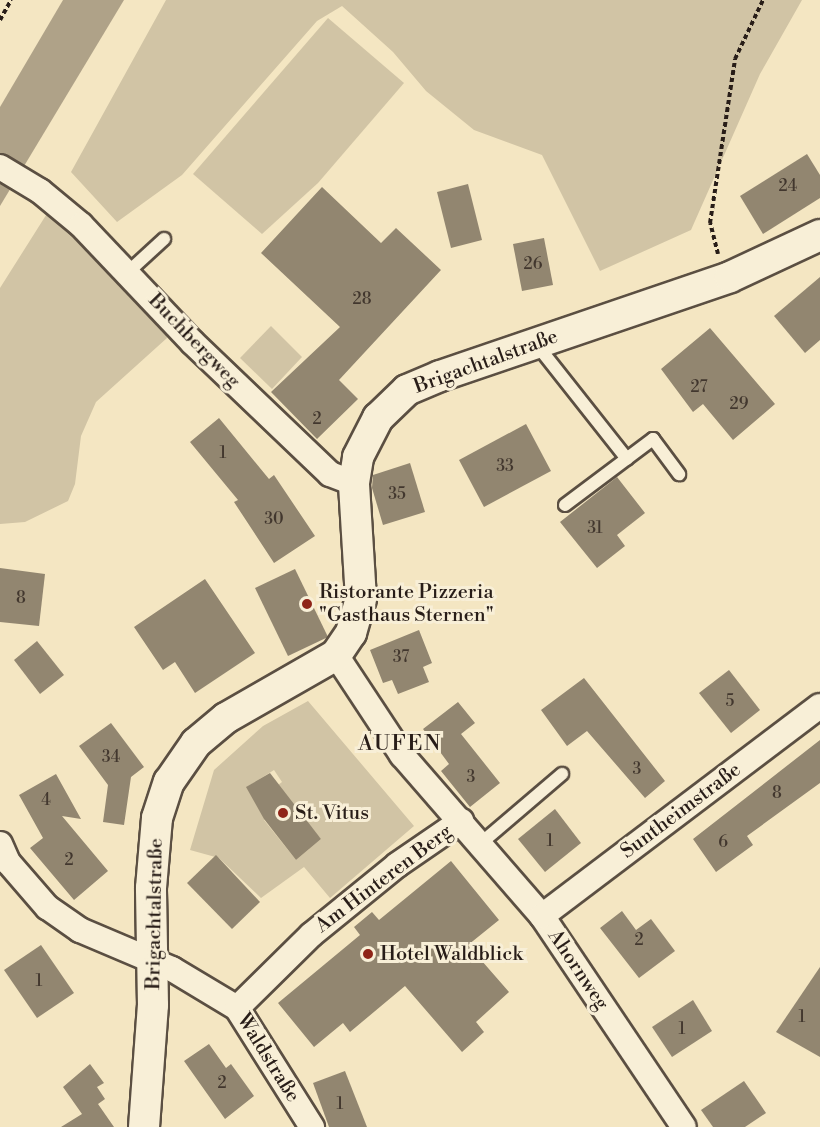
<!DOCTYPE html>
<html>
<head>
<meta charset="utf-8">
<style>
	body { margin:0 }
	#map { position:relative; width:820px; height:1127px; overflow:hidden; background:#f4e6c2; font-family:"Libre Bodoni",serif }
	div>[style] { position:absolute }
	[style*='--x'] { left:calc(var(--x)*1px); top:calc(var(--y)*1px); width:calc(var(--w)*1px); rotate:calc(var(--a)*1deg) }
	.green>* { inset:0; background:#d1c4a5 }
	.water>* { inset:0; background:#afa288 }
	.building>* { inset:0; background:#928670 }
	.path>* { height:4px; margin-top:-2px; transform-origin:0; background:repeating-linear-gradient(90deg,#281d18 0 4.5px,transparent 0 7.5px) }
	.roads { filter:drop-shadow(2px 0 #5b4f42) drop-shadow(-2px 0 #5b4f42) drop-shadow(0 2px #5b4f42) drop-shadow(0 -2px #5b4f42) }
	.service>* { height:12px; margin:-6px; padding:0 6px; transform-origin:6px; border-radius:6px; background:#f8efd7 }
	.minor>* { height:24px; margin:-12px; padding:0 12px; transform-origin:12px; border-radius:12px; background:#f8efd7 }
	.tertiary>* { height:30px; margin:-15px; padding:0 15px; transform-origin:15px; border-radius:15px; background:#f8efd7 }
	.dots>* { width:16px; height:16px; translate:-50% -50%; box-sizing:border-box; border:3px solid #f8efd7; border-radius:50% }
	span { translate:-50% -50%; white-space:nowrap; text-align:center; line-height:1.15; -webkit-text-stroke:6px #f8efd7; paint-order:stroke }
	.number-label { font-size:16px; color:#42372e }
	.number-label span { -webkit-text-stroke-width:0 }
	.street-label { font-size:20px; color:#281d18 }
	.poi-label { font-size:20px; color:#281d18 }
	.left { translate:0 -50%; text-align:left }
	.quarter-label { font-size:22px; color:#281d18; letter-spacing:1.5px }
</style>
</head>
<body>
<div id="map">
	<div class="green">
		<i style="clip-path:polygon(166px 0,802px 0,760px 74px,691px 230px,600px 271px,542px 155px,474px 130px,426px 91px,393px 52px,342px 6px,317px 21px,182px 175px,117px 222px,71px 172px)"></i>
		<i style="clip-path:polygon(328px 18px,404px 83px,318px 183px,262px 234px,193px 174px)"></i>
		<i style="clip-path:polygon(48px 212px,165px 326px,167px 338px,96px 402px,81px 436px,75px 484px,68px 501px,25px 522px,0 524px,0 288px)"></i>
		<i style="clip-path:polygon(271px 326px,302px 357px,272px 389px,240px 358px)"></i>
		<i style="clip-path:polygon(evenodd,308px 701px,414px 826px,330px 898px,304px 867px,261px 898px,219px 858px,190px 850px,214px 770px,263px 726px,308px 701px,274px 770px,282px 782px,274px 788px,321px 839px,296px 860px,264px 820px,268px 816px,247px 787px,274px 770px)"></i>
	</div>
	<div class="water">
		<i style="clip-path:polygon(63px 0,124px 0,0 206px,0 107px)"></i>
	</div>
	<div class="building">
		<i style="clip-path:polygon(807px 154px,820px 175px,820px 198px,763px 234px,740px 196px)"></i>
		<i style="clip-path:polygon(468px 184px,482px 240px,451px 248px,437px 192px)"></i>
		<i style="clip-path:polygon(322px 187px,381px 243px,396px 228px,441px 270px,339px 380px,358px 399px,317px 439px,271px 392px,340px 327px,261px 253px)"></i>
		<i style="clip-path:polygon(544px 238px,553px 285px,522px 291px,513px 244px)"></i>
		<i style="clip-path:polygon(820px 277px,820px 340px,805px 353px,774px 316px)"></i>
		<i style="clip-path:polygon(710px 328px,775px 404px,733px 440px,703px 404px,693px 412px,661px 369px)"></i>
		<i style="clip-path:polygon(219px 418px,269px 479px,274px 475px,315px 536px,274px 563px,234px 502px,238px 500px,190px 442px)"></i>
		<i style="clip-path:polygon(526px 424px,551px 471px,484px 507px,459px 460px)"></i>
		<i style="clip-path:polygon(410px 463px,425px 512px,383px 525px,372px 488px,373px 475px)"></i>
		<i style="clip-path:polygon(617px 477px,645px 513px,617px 535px,625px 546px,597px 568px,560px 522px)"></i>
		<i style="clip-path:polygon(0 568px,45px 574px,39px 626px,0 622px)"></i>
		<i style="clip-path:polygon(295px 569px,328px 637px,288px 656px,255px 588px)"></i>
		<i style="clip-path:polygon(205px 579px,255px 653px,195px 693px,175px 662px,163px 670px,134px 627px)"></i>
		<i style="clip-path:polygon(419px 630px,432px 663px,423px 667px,429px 682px,398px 694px,392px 680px,383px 683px,370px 650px)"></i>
		<i style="clip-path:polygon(37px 641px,64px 675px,40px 694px,14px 660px)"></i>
		<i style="clip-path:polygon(729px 670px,760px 710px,731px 733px,699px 693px)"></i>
		<i style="clip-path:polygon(584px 678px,665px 781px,645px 798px,587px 731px,567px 746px,541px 710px)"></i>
		<i style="clip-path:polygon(458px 702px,475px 723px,461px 734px,500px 783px,470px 807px,441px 771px,449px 764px,423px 729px)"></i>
		<i style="clip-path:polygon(111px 723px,144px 767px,131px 777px,124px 825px,103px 822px,108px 785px,79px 746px)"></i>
		<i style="clip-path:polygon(820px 740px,820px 783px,747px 836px,753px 845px,716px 872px,693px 839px)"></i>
		<i style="clip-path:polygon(270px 773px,321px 839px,296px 860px,264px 819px,246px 787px)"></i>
		<i style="clip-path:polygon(56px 774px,81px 819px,62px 816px,108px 871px,74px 900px,30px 848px,43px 838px,19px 795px)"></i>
		<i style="clip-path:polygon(555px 809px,581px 843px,545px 872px,518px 839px)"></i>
		<i style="clip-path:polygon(216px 855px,260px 902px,232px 929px,187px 883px)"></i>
		<i style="clip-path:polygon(451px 861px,499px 920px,468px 945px,509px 992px,476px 1022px,484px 1032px,462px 1052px,405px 986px,350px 1032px,343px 1023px,314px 1047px,278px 1003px,360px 935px,354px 927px,372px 912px,379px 920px)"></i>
		<i style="clip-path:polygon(622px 911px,636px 930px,651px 919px,675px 951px,639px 978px,600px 928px)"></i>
		<i style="clip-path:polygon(41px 945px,74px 993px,37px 1018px,4px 970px)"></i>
		<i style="clip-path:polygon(820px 967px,820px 1057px,776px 1032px)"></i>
		<i style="clip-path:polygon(693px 1000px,712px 1031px,672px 1057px,652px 1027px)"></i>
		<i style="clip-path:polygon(209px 1044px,226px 1068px,231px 1064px,254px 1096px,225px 1119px,184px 1061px)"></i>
		<i style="clip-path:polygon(90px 1064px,104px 1083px,97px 1087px,105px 1099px,98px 1104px,114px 1127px,61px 1127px,82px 1114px,63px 1087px)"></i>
		<i style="clip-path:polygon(345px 1071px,367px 1127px,329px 1127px,313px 1083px)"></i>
		<i style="clip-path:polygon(744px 1081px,766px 1113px,745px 1127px,713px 1127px,701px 1110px)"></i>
	</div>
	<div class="path">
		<i style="--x:0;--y:20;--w:23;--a:-61"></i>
		<i style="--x:718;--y:254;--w:32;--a:-104"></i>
		<i style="--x:710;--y:223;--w:166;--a:-81.3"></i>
		<i style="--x:735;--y:59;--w:65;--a:-64.6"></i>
	</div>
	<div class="roads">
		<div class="service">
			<i style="--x:128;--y:272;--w:49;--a:-42.5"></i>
			<i style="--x:537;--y:345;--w:145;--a:51.7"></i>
			<i style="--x:565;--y:505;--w:110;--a:-36.9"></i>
			<i style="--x:653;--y:439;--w:44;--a:53.4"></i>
			<i style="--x:480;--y:844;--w:108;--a:-40.5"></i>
		</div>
		<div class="minor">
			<i style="--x:0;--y:167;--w:47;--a:31"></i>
			<i style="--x:40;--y:191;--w:53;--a:39.7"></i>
			<i style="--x:81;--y:225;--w:161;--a:46.5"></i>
			<i style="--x:192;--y:342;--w:191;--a:43.7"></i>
			<i style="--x:330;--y:474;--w:26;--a:21"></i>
			<i style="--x:336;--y:655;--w:120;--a:56.6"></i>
			<i style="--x:402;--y:755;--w:213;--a:49"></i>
			<i style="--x:542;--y:916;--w:254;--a:56.1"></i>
			<i style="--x:0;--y:844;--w:20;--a:66"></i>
			<i style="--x:8;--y:862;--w:60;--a:49.1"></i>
			<i style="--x:47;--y:907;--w:40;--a:34.9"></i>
			<i style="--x:80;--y:930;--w:100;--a:23"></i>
			<i style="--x:172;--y:969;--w:76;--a:31"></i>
			<i style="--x:237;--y:1008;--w:141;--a:57.8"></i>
			<i style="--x:542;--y:916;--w:348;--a:-37.1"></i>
			<i style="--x:237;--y:1008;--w:104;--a:-44.6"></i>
			<i style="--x:311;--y:935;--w:111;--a:-39.1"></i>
			<i style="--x:397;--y:865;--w:78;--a:-34.5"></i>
		</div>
		<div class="tertiary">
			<i style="--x:144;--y:1127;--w:122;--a:-85.8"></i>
			<i style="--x:153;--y:1005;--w:117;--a:-91"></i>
			<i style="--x:151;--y:888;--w:70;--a:-85.1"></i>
			<i style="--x:157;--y:818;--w:38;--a:-72"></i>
			<i style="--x:169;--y:782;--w:47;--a:-55.3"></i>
			<i style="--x:196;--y:743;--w:39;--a:-40"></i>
			<i style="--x:226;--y:718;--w:127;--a:-29.8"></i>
			<i style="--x:336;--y:655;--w:27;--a:-56"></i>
			<i style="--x:351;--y:633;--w:35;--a:-74"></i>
			<i style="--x:361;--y:599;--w:116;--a:-93.5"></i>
			<i style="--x:354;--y:483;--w:26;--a:-81"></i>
			<i style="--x:358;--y:457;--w:44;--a:-62.9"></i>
			<i style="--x:378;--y:418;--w:40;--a:-44"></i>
			<i style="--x:407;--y:390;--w:36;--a:-23"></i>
			<i style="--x:440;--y:376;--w:306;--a:-18.8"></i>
			<i style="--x:730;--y:277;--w:99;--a:-25"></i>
		</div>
	</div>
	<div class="dots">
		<i style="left:307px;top:604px;background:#8f2418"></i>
		<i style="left:283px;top:813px;background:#8f2418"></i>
		<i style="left:368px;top:954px;background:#8f2418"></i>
	</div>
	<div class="number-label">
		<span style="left:788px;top:186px">24</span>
		<span style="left:533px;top:264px">26</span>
		<span style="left:362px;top:299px">28</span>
		<span style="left:699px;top:387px">27</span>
		<span style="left:739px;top:404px">29</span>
		<span style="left:317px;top:419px">2</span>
		<span style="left:223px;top:453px">1</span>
		<span style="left:505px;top:466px">33</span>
		<span style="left:397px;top:494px">35</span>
		<span style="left:274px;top:519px">30</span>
		<span style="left:595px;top:528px">31</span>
		<span style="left:21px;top:598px">8</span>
		<span style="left:401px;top:657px">37</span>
		<span style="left:730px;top:701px">5</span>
		<span style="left:111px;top:757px">34</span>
		<span style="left:637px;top:769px">3</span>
		<span style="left:471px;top:777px">3</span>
		<span style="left:777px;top:793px">8</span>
		<span style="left:46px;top:800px">4</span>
		<span style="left:550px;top:841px">1</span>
		<span style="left:723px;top:842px">6</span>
		<span style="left:69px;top:860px">2</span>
		<span style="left:639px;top:940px">2</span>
		<span style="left:39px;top:981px">1</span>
		<span style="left:802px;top:1017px">1</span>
		<span style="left:682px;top:1029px">1</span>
		<span style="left:222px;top:1083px">2</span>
		<span style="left:340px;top:1104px">1</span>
	</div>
	<div class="street-label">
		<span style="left:194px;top:341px;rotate:46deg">Buchbergweg</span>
		<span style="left:486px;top:362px;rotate:-20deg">Brigachtalstraße</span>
		<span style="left:681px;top:811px;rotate:-37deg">Suntheimstraße</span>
		<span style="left:384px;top:879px;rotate:-37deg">Am Hinteren Berg</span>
		<span style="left:155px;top:914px;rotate:-89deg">Brigachtalstraße</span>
		<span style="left:578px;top:970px;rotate:56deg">Ahornweg</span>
		<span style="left:268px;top:1058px;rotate:58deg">Waldstraße</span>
	</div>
	<div class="poi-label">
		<span class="left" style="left:319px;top:604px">Ristorante Pizzeria<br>"Gasthaus Sternen"</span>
		<span class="left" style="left:295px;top:813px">St. Vitus</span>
		<span class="left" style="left:380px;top:954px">Hotel Waldblick</span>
	</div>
	<div class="quarter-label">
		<span style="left:400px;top:744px">AUFEN</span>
	</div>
</div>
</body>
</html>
